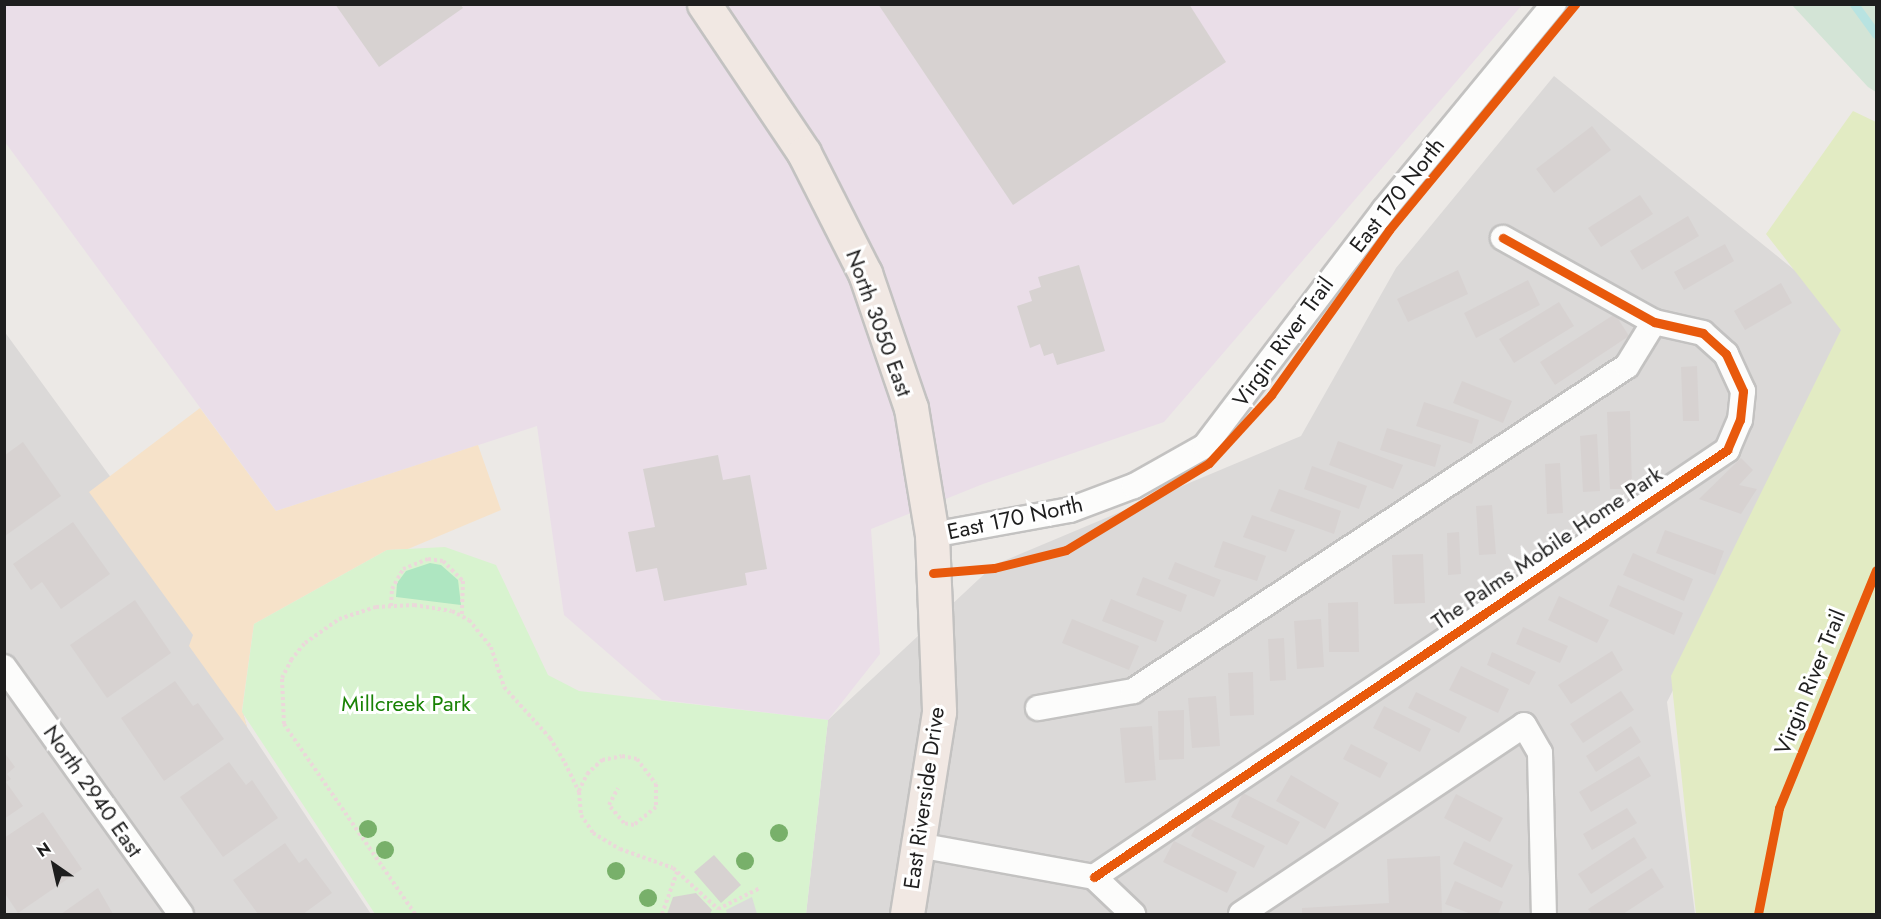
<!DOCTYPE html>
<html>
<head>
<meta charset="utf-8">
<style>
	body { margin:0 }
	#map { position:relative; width:1881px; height:919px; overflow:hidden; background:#ece9e6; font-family:Jost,sans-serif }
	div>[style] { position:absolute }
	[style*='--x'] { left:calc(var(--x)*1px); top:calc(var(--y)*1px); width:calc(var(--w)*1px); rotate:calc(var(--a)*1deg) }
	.residential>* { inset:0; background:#dbd9d8 }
	.industrial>* { inset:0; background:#eadee8 }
	.grass>* { inset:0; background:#e2ebc3 }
	.wetland>* { inset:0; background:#d3e4d6 }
	.sand>* { inset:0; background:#f6e2c9 }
	.park>* { inset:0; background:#d8f3cf }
	.pitch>* { inset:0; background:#aee6c1 }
	.parking>* { inset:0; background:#dcdbda }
	.stream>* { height:9px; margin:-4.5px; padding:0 4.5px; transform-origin:4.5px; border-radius:4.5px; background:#b8e3e1 }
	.building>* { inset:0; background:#d7d2d1 }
	.path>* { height:4px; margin-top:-2px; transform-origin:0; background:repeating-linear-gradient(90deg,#ebd8da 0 3px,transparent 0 6px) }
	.roads { filter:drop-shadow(2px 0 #c3c2c1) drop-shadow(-2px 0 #c3c2c1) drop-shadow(0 2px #c3c2c1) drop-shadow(0 -2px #c3c2c1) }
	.street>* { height:24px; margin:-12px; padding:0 12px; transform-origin:12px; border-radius:12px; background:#fcfcfb }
	.primary>* { height:33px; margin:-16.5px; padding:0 16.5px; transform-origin:16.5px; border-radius:16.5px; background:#f1e8e3 }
	.cycleway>* { height:9px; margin:-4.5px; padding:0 4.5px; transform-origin:4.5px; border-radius:4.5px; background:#e8590c }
	.trees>* { width:18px; height:18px; margin:-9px; border-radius:50%; background:#78b06a }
	span { translate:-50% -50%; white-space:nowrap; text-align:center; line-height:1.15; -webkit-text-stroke:6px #fff; paint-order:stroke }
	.street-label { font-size:22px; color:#1e1e1e }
	.park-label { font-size:22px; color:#198205 }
	.frame { position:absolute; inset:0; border:6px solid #1e1e1e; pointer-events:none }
	.north { position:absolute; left:24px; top:835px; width:60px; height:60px; -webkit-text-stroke:4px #fff; paint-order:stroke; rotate:326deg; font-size:16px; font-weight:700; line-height:24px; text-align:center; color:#1e1e1e }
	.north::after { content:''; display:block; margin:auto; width:21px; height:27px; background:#1e1e1e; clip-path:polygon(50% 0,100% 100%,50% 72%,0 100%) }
</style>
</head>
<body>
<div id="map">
	<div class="residential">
		<i style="clip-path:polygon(1554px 76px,1859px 322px,1667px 702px,1695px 914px,806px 914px,828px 720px,994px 565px,1301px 436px,1396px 268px)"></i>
		<i style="clip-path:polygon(4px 331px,217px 623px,247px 727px,371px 914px,5px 914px)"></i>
	</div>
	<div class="industrial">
		<i style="clip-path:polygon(4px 5px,1522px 5px,1164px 422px,983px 484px,871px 529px,880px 654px,828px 720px,662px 700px,564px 615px,537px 426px,276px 511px,5px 142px)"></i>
	</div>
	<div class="grass">
		<i style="clip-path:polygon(1853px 111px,1876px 122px,1876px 914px,1696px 914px,1671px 676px,1841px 330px,1766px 234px)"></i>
	</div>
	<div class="wetland">
		<i style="clip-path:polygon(1792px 5px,1876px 5px,1876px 92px,1868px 87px)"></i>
	</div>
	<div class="sand">
		<i style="clip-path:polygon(200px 408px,276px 511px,478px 445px,501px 510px,408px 549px,387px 550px,254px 624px,242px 710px,247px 727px,189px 646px,193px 635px,89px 492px)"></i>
	</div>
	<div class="park">
		<i style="clip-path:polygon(445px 547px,496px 565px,548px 675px,579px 691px,828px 720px,806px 914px,375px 914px,242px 712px,254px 624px,387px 550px)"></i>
	</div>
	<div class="pitch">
		<i style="clip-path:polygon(430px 563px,441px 565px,458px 580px,461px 605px,396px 597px,397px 583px,406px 571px)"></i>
	</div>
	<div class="parking">
		<i style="clip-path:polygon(752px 897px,757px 914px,727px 914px,726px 910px)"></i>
	</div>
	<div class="stream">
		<i style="--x:1854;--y:4;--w:37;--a:54"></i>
	</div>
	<div class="building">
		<i style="clip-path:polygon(335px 4px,460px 4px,463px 8px,379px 67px)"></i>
		<i style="clip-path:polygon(878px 4px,1189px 4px,1226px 62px,1013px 205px)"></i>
		<i style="clip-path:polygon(1592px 126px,1611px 150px,1554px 193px,1536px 169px)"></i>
		<i style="clip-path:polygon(1640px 195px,1653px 214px,1601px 247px,1588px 228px)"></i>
		<i style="clip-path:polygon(1688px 216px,1699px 236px,1642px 270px,1630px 251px)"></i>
		<i style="clip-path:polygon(1725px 244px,1734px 261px,1684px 290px,1674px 272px)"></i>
		<i style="clip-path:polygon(1079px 265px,1105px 351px,1057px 365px,1053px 353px,1044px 356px,1040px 344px,1030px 348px,1017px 306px,1032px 301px,1029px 291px,1041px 287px,1038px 277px)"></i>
		<i style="clip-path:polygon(1458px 270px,1468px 294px,1408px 322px,1397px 299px)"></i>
		<i style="clip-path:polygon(1528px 280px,1540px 305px,1476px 338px,1464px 313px)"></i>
		<i style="clip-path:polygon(1781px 283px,1792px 303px,1745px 330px,1734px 311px)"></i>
		<i style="clip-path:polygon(1559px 302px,1574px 326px,1514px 363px,1499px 339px)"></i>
		<i style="clip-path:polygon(1615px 314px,1629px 336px,1555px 385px,1540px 362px)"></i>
		<i style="clip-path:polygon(1697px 366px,1699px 421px,1683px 421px,1681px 367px)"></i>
		<i style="clip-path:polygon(1462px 381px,1512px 401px,1503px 423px,1453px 403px)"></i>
		<i style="clip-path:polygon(1424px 402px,1479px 420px,1472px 444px,1416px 426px)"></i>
		<i style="clip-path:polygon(1630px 411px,1632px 489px,1610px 489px,1607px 412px)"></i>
		<i style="clip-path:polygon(1387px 428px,1441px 445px,1435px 467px,1380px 450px)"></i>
		<i style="clip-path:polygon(1597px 434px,1600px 491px,1583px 492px,1580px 436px)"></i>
		<i style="clip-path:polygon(1338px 441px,1403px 465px,1393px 489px,1329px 465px)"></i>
		<i style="clip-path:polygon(23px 442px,61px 496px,5px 536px,5px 455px)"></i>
		<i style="clip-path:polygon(718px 455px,723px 480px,750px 475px,767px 569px,745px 573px,747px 585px,664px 601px,657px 568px,636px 572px,628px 532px,655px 527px,643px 469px)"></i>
		<i style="clip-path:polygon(1741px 458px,1753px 470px,1739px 485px,1757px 489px,1741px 514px,1699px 499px)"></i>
		<i style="clip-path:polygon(1560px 463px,1563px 513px,1547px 514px,1545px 464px)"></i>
		<i style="clip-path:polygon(1312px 466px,1367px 486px,1359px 509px,1304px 489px)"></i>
		<i style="clip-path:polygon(1279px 489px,1341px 511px,1334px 534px,1270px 511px)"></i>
		<i style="clip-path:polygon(1492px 505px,1496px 554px,1479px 555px,1476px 506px)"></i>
		<i style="clip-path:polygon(1252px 515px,1295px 530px,1286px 552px,1243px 537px)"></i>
		<i style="clip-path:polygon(73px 522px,110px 574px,61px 609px,42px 582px,31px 590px,13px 564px)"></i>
		<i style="clip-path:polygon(1665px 530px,1724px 551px,1715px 575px,1656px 553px)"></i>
		<i style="clip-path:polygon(1459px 532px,1461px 574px,1448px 575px,1447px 533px)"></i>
		<i style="clip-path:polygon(1223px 541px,1266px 556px,1257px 581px,1214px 567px)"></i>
		<i style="clip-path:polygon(1633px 553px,1693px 579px,1684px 601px,1623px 575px)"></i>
		<i style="clip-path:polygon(1423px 554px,1425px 603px,1394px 604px,1392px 555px)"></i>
		<i style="clip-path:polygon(1175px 562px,1221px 580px,1214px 597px,1168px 579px)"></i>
		<i style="clip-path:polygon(1143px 577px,1187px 595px,1181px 612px,1136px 595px)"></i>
		<i style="clip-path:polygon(1618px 585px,1683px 613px,1674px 635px,1609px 606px)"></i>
		<i style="clip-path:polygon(1559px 596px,1609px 620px,1597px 643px,1548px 620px)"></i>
		<i style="clip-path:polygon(1111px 599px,1164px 621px,1156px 642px,1102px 621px)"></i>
		<i style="clip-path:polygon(135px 600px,171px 653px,107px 698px,70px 645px)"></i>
		<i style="clip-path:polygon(1358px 602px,1359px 652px,1329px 652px,1328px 603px)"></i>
		<i style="clip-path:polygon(1072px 619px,1139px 646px,1129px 670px,1062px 643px)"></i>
		<i style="clip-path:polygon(1321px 619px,1324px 667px,1297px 669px,1294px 621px)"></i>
		<i style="clip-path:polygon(1523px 627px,1568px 646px,1560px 663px,1516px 644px)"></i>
		<i style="clip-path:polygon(1284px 638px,1286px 680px,1270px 681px,1268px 639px)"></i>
		<i style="clip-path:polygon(1612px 651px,1623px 670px,1571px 704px,1558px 685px)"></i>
		<i style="clip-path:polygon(1492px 652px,1536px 672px,1529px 685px,1487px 665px)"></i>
		<i style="clip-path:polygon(1461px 666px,1509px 689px,1498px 713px,1449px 690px)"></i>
		<i style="clip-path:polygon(1253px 672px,1254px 715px,1230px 716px,1228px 673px)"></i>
		<i style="clip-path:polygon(175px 681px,193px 706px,198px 703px,224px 739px,164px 781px,121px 718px)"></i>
		<i style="clip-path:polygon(1621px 691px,1634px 710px,1583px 743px,1570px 724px)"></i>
		<i style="clip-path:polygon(1416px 692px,1467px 717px,1459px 733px,1408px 708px)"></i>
		<i style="clip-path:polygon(1216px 696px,1220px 746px,1192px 748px,1188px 698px)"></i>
		<i style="clip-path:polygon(1384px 706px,1431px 729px,1420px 752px,1373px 728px)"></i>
		<i style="clip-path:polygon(1184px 710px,1184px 759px,1159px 760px,1158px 711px)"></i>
		<i style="clip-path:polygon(1152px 726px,1156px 780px,1125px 783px,1120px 728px)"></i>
		<i style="clip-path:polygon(1631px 726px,1641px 742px,1596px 772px,1586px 756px)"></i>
		<i style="clip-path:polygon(1351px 744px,1388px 763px,1380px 778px,1343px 759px)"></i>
		<i style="clip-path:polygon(4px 752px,15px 767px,7px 774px,11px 779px,6px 782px,23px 806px,4px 819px)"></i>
		<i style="clip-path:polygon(1639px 756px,1651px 776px,1591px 812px,1579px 792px)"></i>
		<i style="clip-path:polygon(229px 762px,246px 785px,252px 780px,278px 818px,223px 857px,180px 797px)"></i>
		<i style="clip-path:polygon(1291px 775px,1339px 803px,1325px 829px,1276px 801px)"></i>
		<i style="clip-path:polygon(1243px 793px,1300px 822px,1287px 845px,1231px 817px)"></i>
		<i style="clip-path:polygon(1456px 794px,1503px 818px,1490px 842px,1444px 818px)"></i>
		<i style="clip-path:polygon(1627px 808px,1637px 823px,1592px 850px,1583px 834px)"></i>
		<i style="clip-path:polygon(43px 812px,82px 869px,18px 913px,4px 892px,4px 838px)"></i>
		<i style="clip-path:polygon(1202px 815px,1265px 846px,1254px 868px,1191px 836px)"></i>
		<i style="clip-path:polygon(1634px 837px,1647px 858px,1591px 894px,1578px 874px)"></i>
		<i style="clip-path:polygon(1174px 841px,1237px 872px,1227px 893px,1163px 862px)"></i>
		<i style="clip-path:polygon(1464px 841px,1513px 865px,1502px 888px,1453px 864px)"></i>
		<i style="clip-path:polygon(285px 843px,299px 863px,306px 858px,332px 893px,303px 914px,258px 914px,233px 880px)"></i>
		<i style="clip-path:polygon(714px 855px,741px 885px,721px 903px,694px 872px)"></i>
		<i style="clip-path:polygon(1440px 856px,1442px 914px,1302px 914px,1302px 908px,1389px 903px,1387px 859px)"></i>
		<i style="clip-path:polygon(1652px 868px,1664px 887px,1623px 914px,1592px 914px,1588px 909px)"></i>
		<i style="clip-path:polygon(1455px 881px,1503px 902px,1498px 914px,1471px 914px,1445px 904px)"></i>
		<i style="clip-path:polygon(98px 888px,113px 914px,61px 914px)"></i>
		<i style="clip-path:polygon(696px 893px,712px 910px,710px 914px,667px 914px,673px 897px)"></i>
	</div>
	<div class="path">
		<i style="--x:391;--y:606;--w:17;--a:-87"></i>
		<i style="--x:392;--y:589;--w:23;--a:-61"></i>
		<i style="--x:403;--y:569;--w:27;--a:-22"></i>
		<i style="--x:428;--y:559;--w:15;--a:8"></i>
		<i style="--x:443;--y:561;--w:28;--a:45"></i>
		<i style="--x:463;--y:581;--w:36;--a:92"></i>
		<i style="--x:579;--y:791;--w:19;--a:-65"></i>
		<i style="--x:587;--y:774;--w:21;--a:-43"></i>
		<i style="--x:602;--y:760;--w:20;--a:-11"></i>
		<i style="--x:622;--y:756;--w:15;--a:11"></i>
		<i style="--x:637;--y:759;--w:31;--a:53"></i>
		<i style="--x:656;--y:784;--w:23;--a:90"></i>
		<i style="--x:656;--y:807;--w:28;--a:141"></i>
		<i style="--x:634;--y:825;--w:10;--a:-169"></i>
		<i style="--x:624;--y:823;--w:23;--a:-130"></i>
		<i style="--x:609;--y:805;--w:19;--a:-62"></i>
		<i style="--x:415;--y:914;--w:231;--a:-124.6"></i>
		<i style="--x:284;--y:724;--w:46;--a:-92.5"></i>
		<i style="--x:282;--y:678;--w:20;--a:-63"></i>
		<i style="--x:291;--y:660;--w:22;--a:-51"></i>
		<i style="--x:305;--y:643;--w:42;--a:-35.2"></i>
		<i style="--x:339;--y:619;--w:39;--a:-18"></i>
		<i style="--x:376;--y:607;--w:38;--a:-3"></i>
		<i style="--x:414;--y:605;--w:38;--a:9"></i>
		<i style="--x:452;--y:611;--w:19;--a:28"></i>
		<i style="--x:469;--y:620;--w:35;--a:51"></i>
		<i style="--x:491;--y:647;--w:42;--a:72"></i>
		<i style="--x:504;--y:687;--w:69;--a:48"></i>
		<i style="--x:550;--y:738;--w:29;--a:59"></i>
		<i style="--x:565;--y:763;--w:32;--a:64"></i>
		<i style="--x:579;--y:792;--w:23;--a:85"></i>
		<i style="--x:581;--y:815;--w:22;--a:56"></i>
		<i style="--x:593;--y:833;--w:31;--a:31"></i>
		<i style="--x:620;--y:849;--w:56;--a:19.7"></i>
		<i style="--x:673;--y:868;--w:61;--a:42.3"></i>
		<i style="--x:718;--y:909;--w:47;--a:-26.6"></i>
		<i style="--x:662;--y:914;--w:45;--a:-70.3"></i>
	</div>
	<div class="roads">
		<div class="street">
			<i style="--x:932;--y:535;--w:140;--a:-10.3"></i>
			<i style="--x:1070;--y:510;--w:68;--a:-20.6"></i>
			<i style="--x:1134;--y:486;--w:81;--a:-29.4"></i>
			<i style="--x:1205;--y:446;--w:296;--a:-52.8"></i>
			<i style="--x:1384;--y:210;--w:267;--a:-50.5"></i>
			<i style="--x:4;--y:667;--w:304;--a:54.4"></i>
			<i style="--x:1038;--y:708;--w:97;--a:-10.1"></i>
			<i style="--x:1133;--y:691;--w:591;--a:-33.34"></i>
			<i style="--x:1627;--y:366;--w:52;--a:-58.5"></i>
			<i style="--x:918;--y:845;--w:179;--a:10.3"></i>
			<i style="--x:1094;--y:877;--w:54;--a:43.5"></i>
			<i style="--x:1094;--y:877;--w:764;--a:-34"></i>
			<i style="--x:1727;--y:450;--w:33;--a:-67"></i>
			<i style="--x:1740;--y:420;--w:29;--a:-84"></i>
			<i style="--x:1743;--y:391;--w:41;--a:-114.7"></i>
			<i style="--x:1726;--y:354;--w:31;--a:-138"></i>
			<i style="--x:1703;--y:333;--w:50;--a:-167.3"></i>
			<i style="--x:1654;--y:322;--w:173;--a:-150.9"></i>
			<i style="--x:1241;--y:914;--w:340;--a:-33.7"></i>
			<i style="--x:1524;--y:725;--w:32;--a:60"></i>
			<i style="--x:1540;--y:753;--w:161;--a:88.6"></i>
		</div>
		<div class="primary">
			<i style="--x:704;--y:4;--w:179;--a:56.1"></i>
			<i style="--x:804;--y:153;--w:135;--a:63.1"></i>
			<i style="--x:865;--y:273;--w:143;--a:71.2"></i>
			<i style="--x:911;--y:408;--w:129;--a:80.6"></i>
			<i style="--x:932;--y:535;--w:177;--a:87.7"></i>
			<i style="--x:939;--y:712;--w:205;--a:99"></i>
		</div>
	</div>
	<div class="cycleway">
		<i style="--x:933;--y:573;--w:61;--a:-4.7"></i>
		<i style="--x:994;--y:568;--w:74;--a:-14"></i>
		<i style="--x:1066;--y:550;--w:167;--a:-31.3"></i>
		<i style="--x:1209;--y:463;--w:92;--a:-47.6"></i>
		<i style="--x:1271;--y:395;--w:203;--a:-54.4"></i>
		<i style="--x:1389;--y:230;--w:293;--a:-50.5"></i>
		<i style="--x:1094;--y:877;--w:764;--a:-34"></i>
		<i style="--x:1727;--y:450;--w:33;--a:-67"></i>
		<i style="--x:1740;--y:420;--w:29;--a:-84"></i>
		<i style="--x:1743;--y:391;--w:41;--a:-114.7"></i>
		<i style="--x:1726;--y:354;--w:31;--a:-138"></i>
		<i style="--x:1703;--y:333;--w:50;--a:-167.3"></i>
		<i style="--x:1654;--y:322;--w:173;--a:-150.9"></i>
		<i style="--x:1758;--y:914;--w:108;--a:-78.8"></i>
		<i style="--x:1779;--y:808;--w:257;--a:-67.8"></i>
	</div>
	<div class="trees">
		<i style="left:368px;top:829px"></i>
		<i style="left:779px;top:833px"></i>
		<i style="left:385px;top:850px"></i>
		<i style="left:745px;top:861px"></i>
		<i style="left:616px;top:871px"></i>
		<i style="left:648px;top:898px"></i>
	</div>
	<div class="street-label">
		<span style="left:1397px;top:195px;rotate:-52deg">East 170 North</span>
		<span style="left:879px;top:323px;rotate:70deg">North 3050 East</span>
		<span style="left:1283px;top:342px;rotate:-54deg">Virgin River Trail</span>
		<span style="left:1015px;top:518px;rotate:-12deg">East 170 North</span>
		<span style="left:1547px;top:548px;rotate:-34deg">The Palms Mobile Home Park</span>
		<span style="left:1810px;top:682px;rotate:-68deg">Virgin River Trail</span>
		<span style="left:93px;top:791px;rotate:55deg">North 2940 East</span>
		<span style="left:924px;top:798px;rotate:-82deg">East Riverside Drive</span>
	</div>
	<div class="park-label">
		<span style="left:406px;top:704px">Millcreek Park</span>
	</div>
	<div class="frame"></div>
	<div class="north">N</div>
</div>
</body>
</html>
